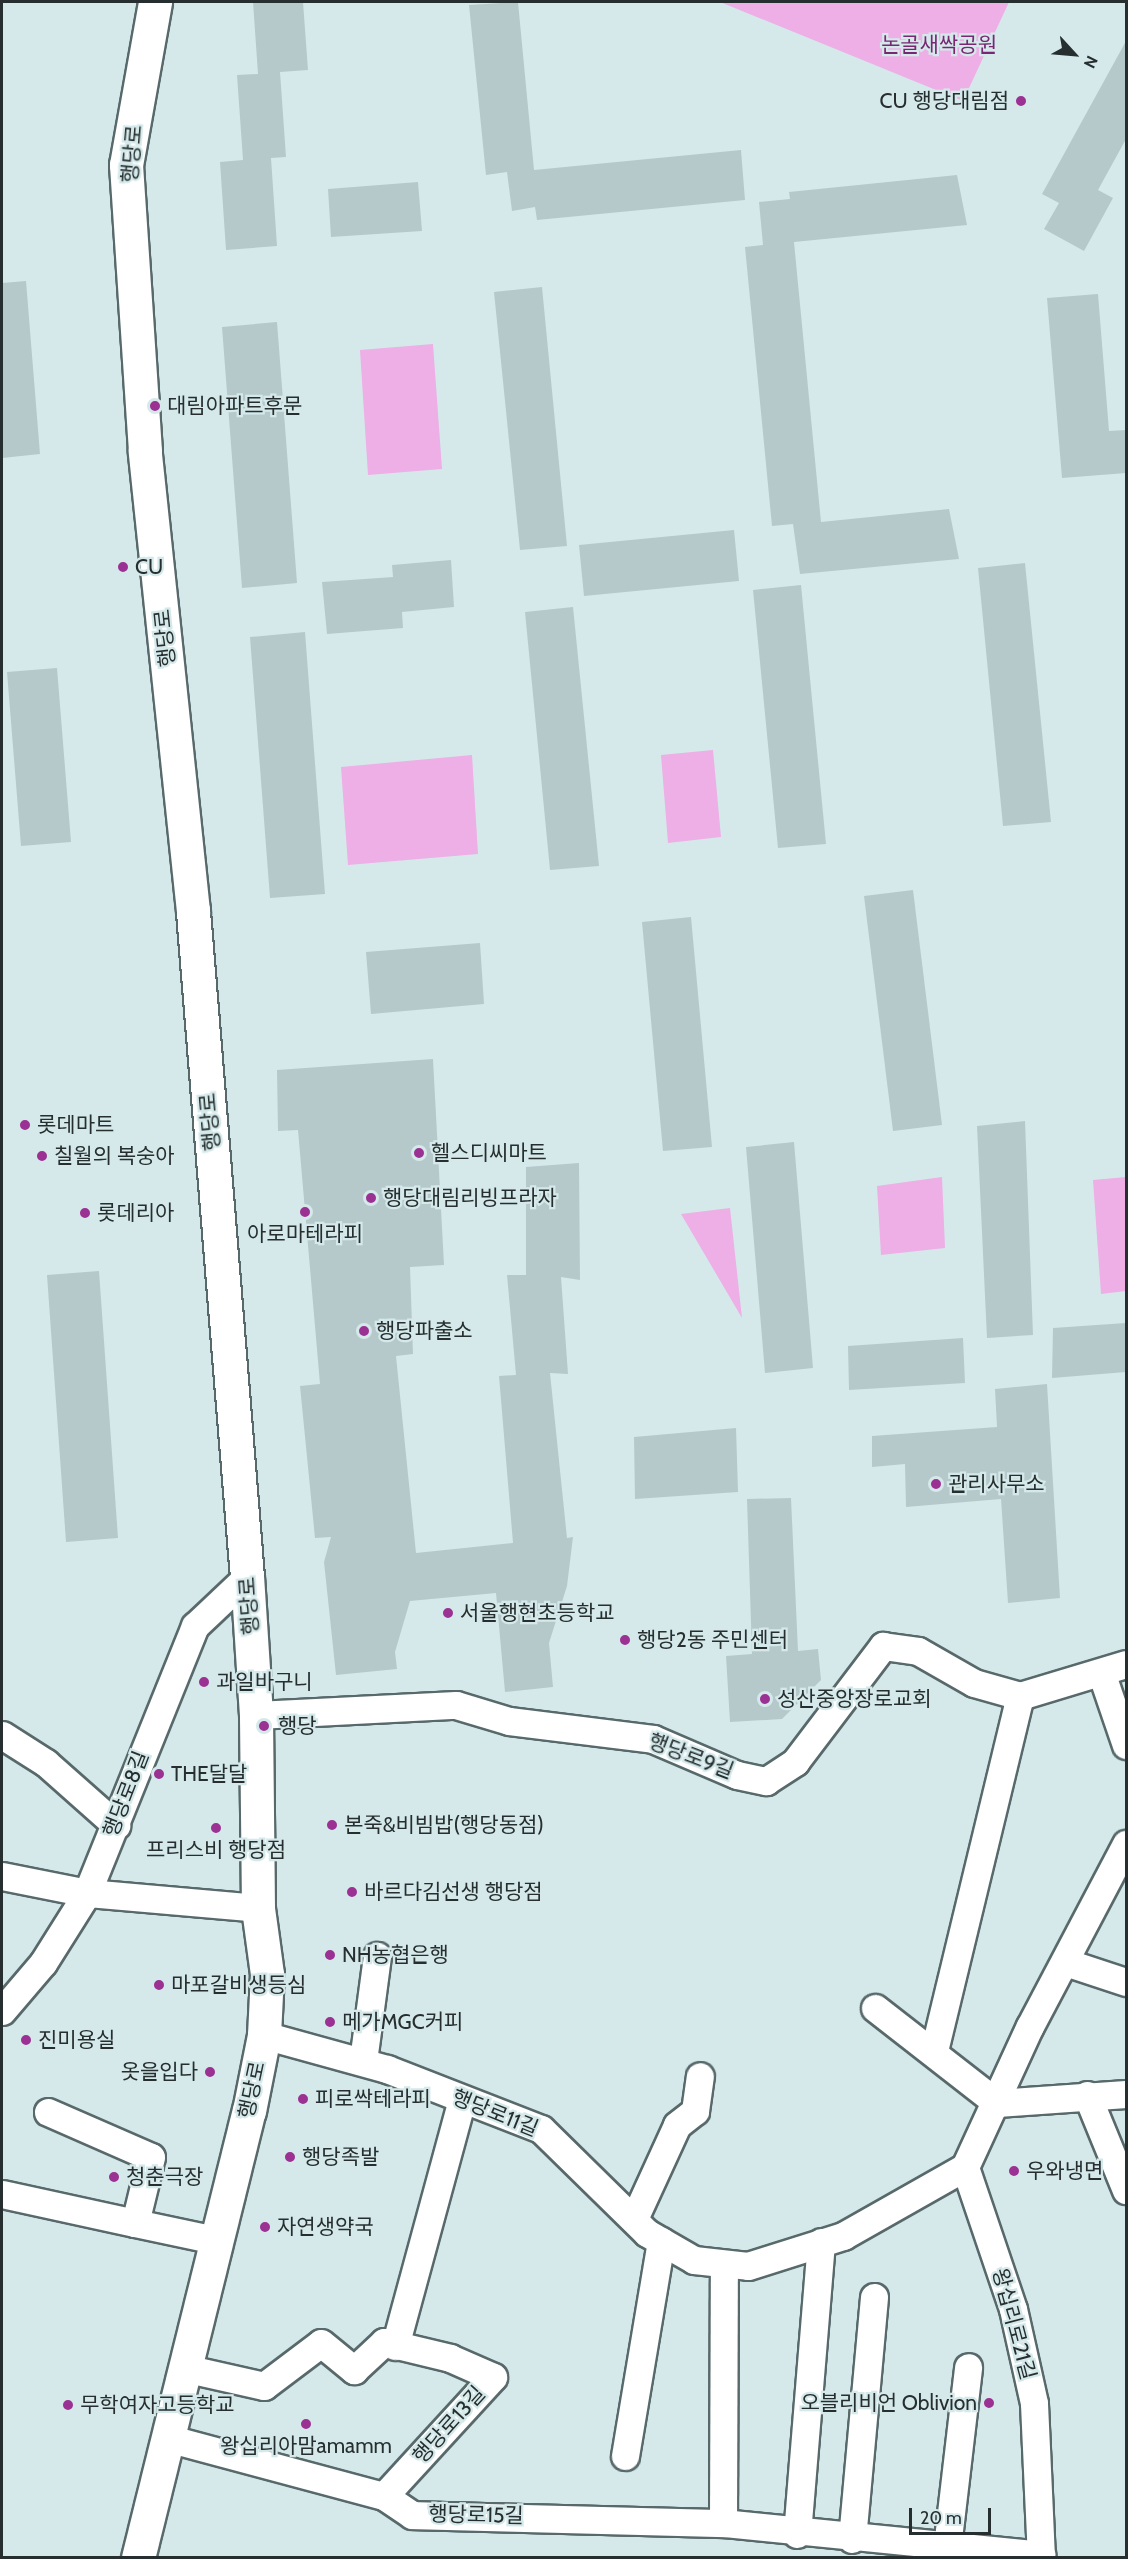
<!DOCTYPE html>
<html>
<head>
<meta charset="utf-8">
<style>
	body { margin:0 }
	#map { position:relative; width:1128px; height:2559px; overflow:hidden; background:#d5e9eb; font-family:Cabin,"Noto Sans KR",sans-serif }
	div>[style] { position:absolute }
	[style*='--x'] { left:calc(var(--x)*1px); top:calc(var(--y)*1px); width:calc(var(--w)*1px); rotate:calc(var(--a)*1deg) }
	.green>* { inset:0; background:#edafe5 }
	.building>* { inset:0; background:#b5c9cb }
	.roads { filter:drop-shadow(2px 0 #58696b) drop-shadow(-2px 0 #58696b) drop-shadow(0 2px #58696b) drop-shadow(0 -2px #58696b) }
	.street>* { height:27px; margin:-13.5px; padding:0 13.5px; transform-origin:13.5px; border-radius:13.5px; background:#fff }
	.secondary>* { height:33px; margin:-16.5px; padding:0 16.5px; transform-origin:16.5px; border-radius:16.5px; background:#fff }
	.dots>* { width:16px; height:16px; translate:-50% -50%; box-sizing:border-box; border:3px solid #d5e9eb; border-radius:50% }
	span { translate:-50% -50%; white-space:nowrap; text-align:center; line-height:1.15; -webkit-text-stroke:4.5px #d5e9eb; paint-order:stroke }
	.park-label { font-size:21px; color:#782872 }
	.poi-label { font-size:21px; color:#262e2f }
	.right { translate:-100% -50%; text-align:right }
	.left { translate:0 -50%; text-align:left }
	.street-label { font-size:21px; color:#262e2f }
	.frame { position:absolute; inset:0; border:3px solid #262e2f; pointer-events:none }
	.north { position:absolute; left:1044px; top:24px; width:60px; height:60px; -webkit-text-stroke:4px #d5e9eb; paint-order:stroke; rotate:116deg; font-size:16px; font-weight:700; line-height:24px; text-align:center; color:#262e2f }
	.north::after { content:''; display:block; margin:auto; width:21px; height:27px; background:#262e2f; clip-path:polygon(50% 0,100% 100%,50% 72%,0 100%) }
	.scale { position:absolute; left:909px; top:2508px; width:82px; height:27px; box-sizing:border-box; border:3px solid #262e2f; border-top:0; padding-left:8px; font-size:18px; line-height:21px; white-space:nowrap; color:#262e2f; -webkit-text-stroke:4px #d5e9eb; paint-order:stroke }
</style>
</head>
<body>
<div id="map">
	<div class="green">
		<i style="clip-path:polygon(720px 2px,1009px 2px,963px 101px)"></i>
		<i style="clip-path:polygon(433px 344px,442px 469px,368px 475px,360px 350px)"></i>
		<i style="clip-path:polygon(713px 750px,721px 837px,668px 843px,661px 755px)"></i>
		<i style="clip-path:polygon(472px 755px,478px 854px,348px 865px,341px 767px)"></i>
		<i style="clip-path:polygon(942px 1177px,945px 1248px,881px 1255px,877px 1186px)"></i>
		<i style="clip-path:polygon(1126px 1177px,1126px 1291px,1101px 1294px,1093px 1180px)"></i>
		<i style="clip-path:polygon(730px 1208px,742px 1318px,681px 1214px)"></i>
	</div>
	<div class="building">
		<i style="clip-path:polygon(253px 2px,303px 2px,308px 70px,280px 72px,286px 157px,271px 158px,277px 246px,226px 250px,220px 162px,243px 160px,237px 75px,258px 74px)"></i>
		<i style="clip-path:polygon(518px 2px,534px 170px,741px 150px,745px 200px,537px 220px,535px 207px,512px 211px,507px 172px,486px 175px,469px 5px)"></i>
		<i style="clip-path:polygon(1126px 41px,1126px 139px,1098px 190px,1113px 198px,1084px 251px,1044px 229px,1059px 203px,1042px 194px)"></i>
		<i style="clip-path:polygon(957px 175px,967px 225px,794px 242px,821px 522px,949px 509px,959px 559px,800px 574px,793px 524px,772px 526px,745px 247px,763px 245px,759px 202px,790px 199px,789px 192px)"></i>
		<i style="clip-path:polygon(418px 182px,422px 231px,331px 237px,328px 189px)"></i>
		<i style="clip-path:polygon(26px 281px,40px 454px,2px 458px,2px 283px)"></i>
		<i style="clip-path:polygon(542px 287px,567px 546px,520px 550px,494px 292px)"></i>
		<i style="clip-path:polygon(1098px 294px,1109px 431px,1126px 430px,1126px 473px,1062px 478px,1047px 298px)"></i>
		<i style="clip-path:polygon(277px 322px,297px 583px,242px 588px,222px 327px)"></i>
		<i style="clip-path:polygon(734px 530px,739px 581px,584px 596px,579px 545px)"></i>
		<i style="clip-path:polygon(451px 560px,454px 607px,402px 612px,403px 628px,327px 634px,322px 582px,393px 577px,392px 565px)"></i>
		<i style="clip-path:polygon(1025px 563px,1051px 822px,1003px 826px,978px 568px)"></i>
		<i style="clip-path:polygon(801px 585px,826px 844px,778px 848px,753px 590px)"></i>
		<i style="clip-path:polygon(573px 607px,599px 866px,550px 870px,525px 612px)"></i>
		<i style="clip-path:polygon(305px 632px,325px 894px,270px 898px,250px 637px)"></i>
		<i style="clip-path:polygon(57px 668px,71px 842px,21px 846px,7px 672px)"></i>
		<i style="clip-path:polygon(913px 890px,942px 1125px,893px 1131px,864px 896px)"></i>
		<i style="clip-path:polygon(691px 917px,712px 1147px,663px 1151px,642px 922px)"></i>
		<i style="clip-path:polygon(480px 943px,484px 1004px,371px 1014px,366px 952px)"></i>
		<i style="clip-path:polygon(433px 1059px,444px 1265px,410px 1267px,413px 1354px,396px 1356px,416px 1553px,513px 1543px,499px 1376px,516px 1375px,507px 1275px,526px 1275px,526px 1167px,579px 1163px,580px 1280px,561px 1277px,568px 1374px,550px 1373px,567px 1538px,573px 1537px,567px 1586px,549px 1643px,553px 1687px,505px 1692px,496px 1593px,410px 1601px,395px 1652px,397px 1669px,336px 1675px,324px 1562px,331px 1537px,315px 1538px,300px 1386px,320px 1384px,298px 1130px,278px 1131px,277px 1070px)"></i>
		<i style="clip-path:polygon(1025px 1121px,1033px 1335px,987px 1338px,977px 1126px)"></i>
		<i style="clip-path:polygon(794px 1142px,813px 1368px,765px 1373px,746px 1147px)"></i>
		<i style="clip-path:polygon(99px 1271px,118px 1538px,66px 1542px,47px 1275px)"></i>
		<i style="clip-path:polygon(1126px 1323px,1126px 1372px,1052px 1378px,1053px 1328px)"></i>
		<i style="clip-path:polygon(963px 1338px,965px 1383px,849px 1390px,848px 1346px)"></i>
		<i style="clip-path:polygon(1047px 1384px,1060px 1598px,1008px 1603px,1001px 1499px,906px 1507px,905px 1464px,872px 1467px,872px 1436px,997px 1427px,995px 1389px)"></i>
		<i style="clip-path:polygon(736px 1428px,738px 1492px,635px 1499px,634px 1437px)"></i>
		<i style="clip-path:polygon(791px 1498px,798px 1651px,818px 1649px,821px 1680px,782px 1719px,730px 1722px,726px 1656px,752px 1654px,747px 1499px)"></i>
	</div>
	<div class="roads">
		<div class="street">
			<i style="--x:1102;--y:1675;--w:74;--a:71.1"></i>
			<i style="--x:256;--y:1715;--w:200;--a:-2.9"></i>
			<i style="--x:456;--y:1705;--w:55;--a:16.8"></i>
			<i style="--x:509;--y:1721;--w:145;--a:7.1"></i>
			<i style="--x:653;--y:1739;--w:91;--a:23.2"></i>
			<i style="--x:737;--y:1775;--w:30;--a:12"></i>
			<i style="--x:766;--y:1781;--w:35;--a:-33"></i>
			<i style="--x:795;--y:1762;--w:146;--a:-52.8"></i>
			<i style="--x:883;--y:1646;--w:35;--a:8"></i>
			<i style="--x:918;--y:1651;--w:64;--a:29.7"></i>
			<i style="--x:974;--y:1683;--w:48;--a:15.8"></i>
			<i style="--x:1020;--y:1696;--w:111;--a:-16.8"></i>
			<i style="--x:2;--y:1735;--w:52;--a:32.5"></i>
			<i style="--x:46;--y:1763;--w:94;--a:41.5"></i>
			<i style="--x:2;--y:1876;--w:87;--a:11.3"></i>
			<i style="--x:87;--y:1893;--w:172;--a:5"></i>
			<i style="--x:1065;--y:1962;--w:64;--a:18.2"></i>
			<i style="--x:875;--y:2008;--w:155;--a:37.9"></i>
			<i style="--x:997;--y:2103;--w:129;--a:-4"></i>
			<i style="--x:2;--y:2011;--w:63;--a:-49.5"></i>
			<i style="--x:43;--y:1963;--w:83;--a:-57.8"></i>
			<i style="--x:87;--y:1893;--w:288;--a:-68"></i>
			<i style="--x:195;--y:1626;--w:71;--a:-43.3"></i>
			<i style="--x:264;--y:2035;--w:128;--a:15.5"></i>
			<i style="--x:387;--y:2069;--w:165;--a:21.3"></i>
			<i style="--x:541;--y:2129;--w:148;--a:44.5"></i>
			<i style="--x:647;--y:2233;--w:54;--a:29.9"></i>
			<i style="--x:694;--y:2260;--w:54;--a:6.3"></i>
			<i style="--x:748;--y:2266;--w:100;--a:-17.5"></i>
			<i style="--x:843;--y:2236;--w:140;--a:-29.5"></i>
			<i style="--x:934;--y:2051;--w:365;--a:-76.4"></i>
			<i style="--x:363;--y:2061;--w:106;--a:-82.4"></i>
			<i style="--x:1087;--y:2095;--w:103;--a:67.7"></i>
			<i style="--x:48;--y:2112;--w:112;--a:23.6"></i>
			<i style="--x:151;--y:2157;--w:68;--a:103.6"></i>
			<i style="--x:135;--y:2223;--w:82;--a:12"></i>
			<i style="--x:2;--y:2194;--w:136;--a:12.3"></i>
			<i style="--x:634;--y:2219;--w:103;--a:-65.4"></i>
			<i style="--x:677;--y:2125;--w:23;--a:-38"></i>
			<i style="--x:695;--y:2111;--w:35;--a:-82"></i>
			<i style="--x:395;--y:2346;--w:255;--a:-74.8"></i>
			<i style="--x:184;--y:2368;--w:82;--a:12.7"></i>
			<i style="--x:264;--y:2386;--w:71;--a:-37"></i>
			<i style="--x:321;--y:2343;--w:43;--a:39.3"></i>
			<i style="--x:354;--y:2370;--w:41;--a:-43"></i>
			<i style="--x:384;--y:2342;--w:68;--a:13.6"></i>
			<i style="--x:450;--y:2358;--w:47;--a:23.8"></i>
			<i style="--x:493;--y:2377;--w:161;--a:132.5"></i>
			<i style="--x:167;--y:2438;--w:225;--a:15"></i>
			<i style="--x:384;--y:2496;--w:34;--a:34"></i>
			<i style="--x:412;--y:2515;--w:311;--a:1.5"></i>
			<i style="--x:723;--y:2523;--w:320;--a:5.7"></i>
			<i style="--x:625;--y:2456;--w:218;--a:-80.5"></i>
			<i style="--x:723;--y:2523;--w:259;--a:-89.8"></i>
			<i style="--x:797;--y:2534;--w:293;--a:-85.3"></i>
			<i style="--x:852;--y:2539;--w:243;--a:-84.8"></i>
			<i style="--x:947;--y:2547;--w:181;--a:-83.3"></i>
			<i style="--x:1041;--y:2558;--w:155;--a:-92.6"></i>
			<i style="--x:1034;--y:2403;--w:96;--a:-102.6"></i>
			<i style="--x:1013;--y:2309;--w:150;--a:-108.7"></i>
			<i style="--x:965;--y:2167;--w:155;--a:-65.3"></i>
			<i style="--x:1030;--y:2026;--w:206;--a:-62.2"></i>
		</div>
		<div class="secondary">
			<i style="--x:138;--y:2558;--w:461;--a:-76.1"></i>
			<i style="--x:249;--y:2111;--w:77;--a:-78.8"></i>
			<i style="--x:264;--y:2035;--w:61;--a:-87.2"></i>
			<i style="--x:267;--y:1974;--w:67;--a:-97.8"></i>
			<i style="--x:258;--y:1908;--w:193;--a:-90.6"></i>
			<i style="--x:256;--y:1715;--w:138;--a:-93.7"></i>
			<i style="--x:247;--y:1577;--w:668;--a:-94.64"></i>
			<i style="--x:193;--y:911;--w:462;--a:-96"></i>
			<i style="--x:145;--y:451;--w:287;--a:-93.8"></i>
			<i style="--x:126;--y:165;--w:166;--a:-79.9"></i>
		</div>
	</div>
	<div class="dots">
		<i style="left:1021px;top:101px;background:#9a3193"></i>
		<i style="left:155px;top:406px;background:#9a3193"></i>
		<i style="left:123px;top:567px;background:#9a3193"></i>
		<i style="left:25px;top:1125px;background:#9a3193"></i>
		<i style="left:419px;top:1153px;background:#9a3193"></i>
		<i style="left:42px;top:1156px;background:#9a3193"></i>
		<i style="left:371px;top:1198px;background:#9a3193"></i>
		<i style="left:305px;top:1212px;background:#9a3193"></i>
		<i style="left:85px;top:1213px;background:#9a3193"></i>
		<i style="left:364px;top:1331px;background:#9a3193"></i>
		<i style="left:936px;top:1484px;background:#9a3193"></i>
		<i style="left:448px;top:1613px;background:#9a3193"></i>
		<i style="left:625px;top:1640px;background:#9a3193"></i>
		<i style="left:204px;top:1682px;background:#9a3193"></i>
		<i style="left:765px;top:1699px;background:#9a3193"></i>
		<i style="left:264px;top:1726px;background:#9a3193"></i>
		<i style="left:159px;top:1774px;background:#9a3193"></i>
		<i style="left:332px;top:1825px;background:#9a3193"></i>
		<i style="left:216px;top:1828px;background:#9a3193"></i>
		<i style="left:352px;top:1892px;background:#9a3193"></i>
		<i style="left:330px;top:1955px;background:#9a3193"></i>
		<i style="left:159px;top:1985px;background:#9a3193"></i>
		<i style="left:330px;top:2022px;background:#9a3193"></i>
		<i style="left:26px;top:2040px;background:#9a3193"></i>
		<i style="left:210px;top:2072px;background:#9a3193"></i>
		<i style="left:303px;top:2099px;background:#9a3193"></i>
		<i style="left:290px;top:2157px;background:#9a3193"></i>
		<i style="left:1014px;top:2171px;background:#9a3193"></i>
		<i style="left:114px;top:2177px;background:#9a3193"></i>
		<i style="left:265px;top:2227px;background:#9a3193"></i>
		<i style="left:989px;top:2403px;background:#9a3193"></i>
		<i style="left:68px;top:2405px;background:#9a3193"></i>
		<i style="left:306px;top:2424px;background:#9a3193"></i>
	</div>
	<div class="park-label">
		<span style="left:939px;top:45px">논골새싹공원</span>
	</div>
	<div class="poi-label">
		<span class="right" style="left:1009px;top:101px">CU 행당대림점</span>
		<span class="left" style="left:167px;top:406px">대림아파트후문</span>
		<span class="left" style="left:135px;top:567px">CU</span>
		<span class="left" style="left:37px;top:1125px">롯데마트</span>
		<span class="left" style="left:431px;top:1153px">헬스디씨마트</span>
		<span class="left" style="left:54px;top:1156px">칠월의 복숭아</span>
		<span class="left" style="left:383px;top:1198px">행당대림리빙프라자</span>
		<span class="left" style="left:97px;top:1213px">롯데리아</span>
		<span style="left:305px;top:1234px">아로마테라피</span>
		<span class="left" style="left:376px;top:1331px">행당파출소</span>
		<span class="left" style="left:948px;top:1484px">관리사무소</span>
		<span class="left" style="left:460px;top:1613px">서울행현초등학교</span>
		<span class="left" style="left:637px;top:1640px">행당2동 주민센터</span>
		<span class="left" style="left:216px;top:1682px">과일바구니</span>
		<span class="left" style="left:777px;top:1699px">성산중앙장로교회</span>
		<span class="left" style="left:278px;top:1726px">행당</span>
		<span class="left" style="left:171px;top:1774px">THE달달</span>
		<span class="left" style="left:344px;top:1825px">본죽&amp;비빔밥(행당동점)</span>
		<span style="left:216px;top:1850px">프리스비 행당점</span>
		<span class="left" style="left:364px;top:1892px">바르다김선생 행당점</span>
		<span class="left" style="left:342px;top:1955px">NH농협은행</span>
		<span class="left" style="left:171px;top:1985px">마포갈비생등심</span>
		<span class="left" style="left:342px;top:2022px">메가MGC커피</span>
		<span class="left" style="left:38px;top:2040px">진미용실</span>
		<span class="right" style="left:198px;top:2072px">옷을입다</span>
		<span class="left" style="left:315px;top:2099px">피로싹테라피</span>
		<span class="left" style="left:302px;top:2157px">행당족발</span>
		<span class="left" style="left:1026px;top:2171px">우와냉면</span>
		<span class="left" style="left:126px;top:2177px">청춘극장</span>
		<span class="left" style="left:277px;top:2227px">자연생약국</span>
		<span class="right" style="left:977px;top:2403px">오블리비언 Oblivion</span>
		<span class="left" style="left:80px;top:2405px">무학여자고등학교</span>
		<span style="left:306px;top:2446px">왕십리아맘amamm</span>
	</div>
	<div class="street-label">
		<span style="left:132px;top:154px;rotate:-85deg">행당로</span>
		<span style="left:165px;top:638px;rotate:-96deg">행당로</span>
		<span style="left:210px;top:1122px;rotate:-95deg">행당로</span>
		<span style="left:249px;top:1606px;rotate:-94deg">행당로</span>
		<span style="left:691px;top:1756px;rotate:21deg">행당로9길</span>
		<span style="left:126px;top:1794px;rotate:-69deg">행당로8길</span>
		<span style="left:252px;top:2090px;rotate:-78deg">행당로</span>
		<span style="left:495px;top:2113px;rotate:22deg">행당로11길</span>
		<span style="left:1014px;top:2324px;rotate:75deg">왕십리로21길</span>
		<span style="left:449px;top:2425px;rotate:-48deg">행당로13길</span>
		<span style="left:476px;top:2515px;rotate:1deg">행당로15길</span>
	</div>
	<div class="frame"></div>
	<div class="north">N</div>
	<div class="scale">20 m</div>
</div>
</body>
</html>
